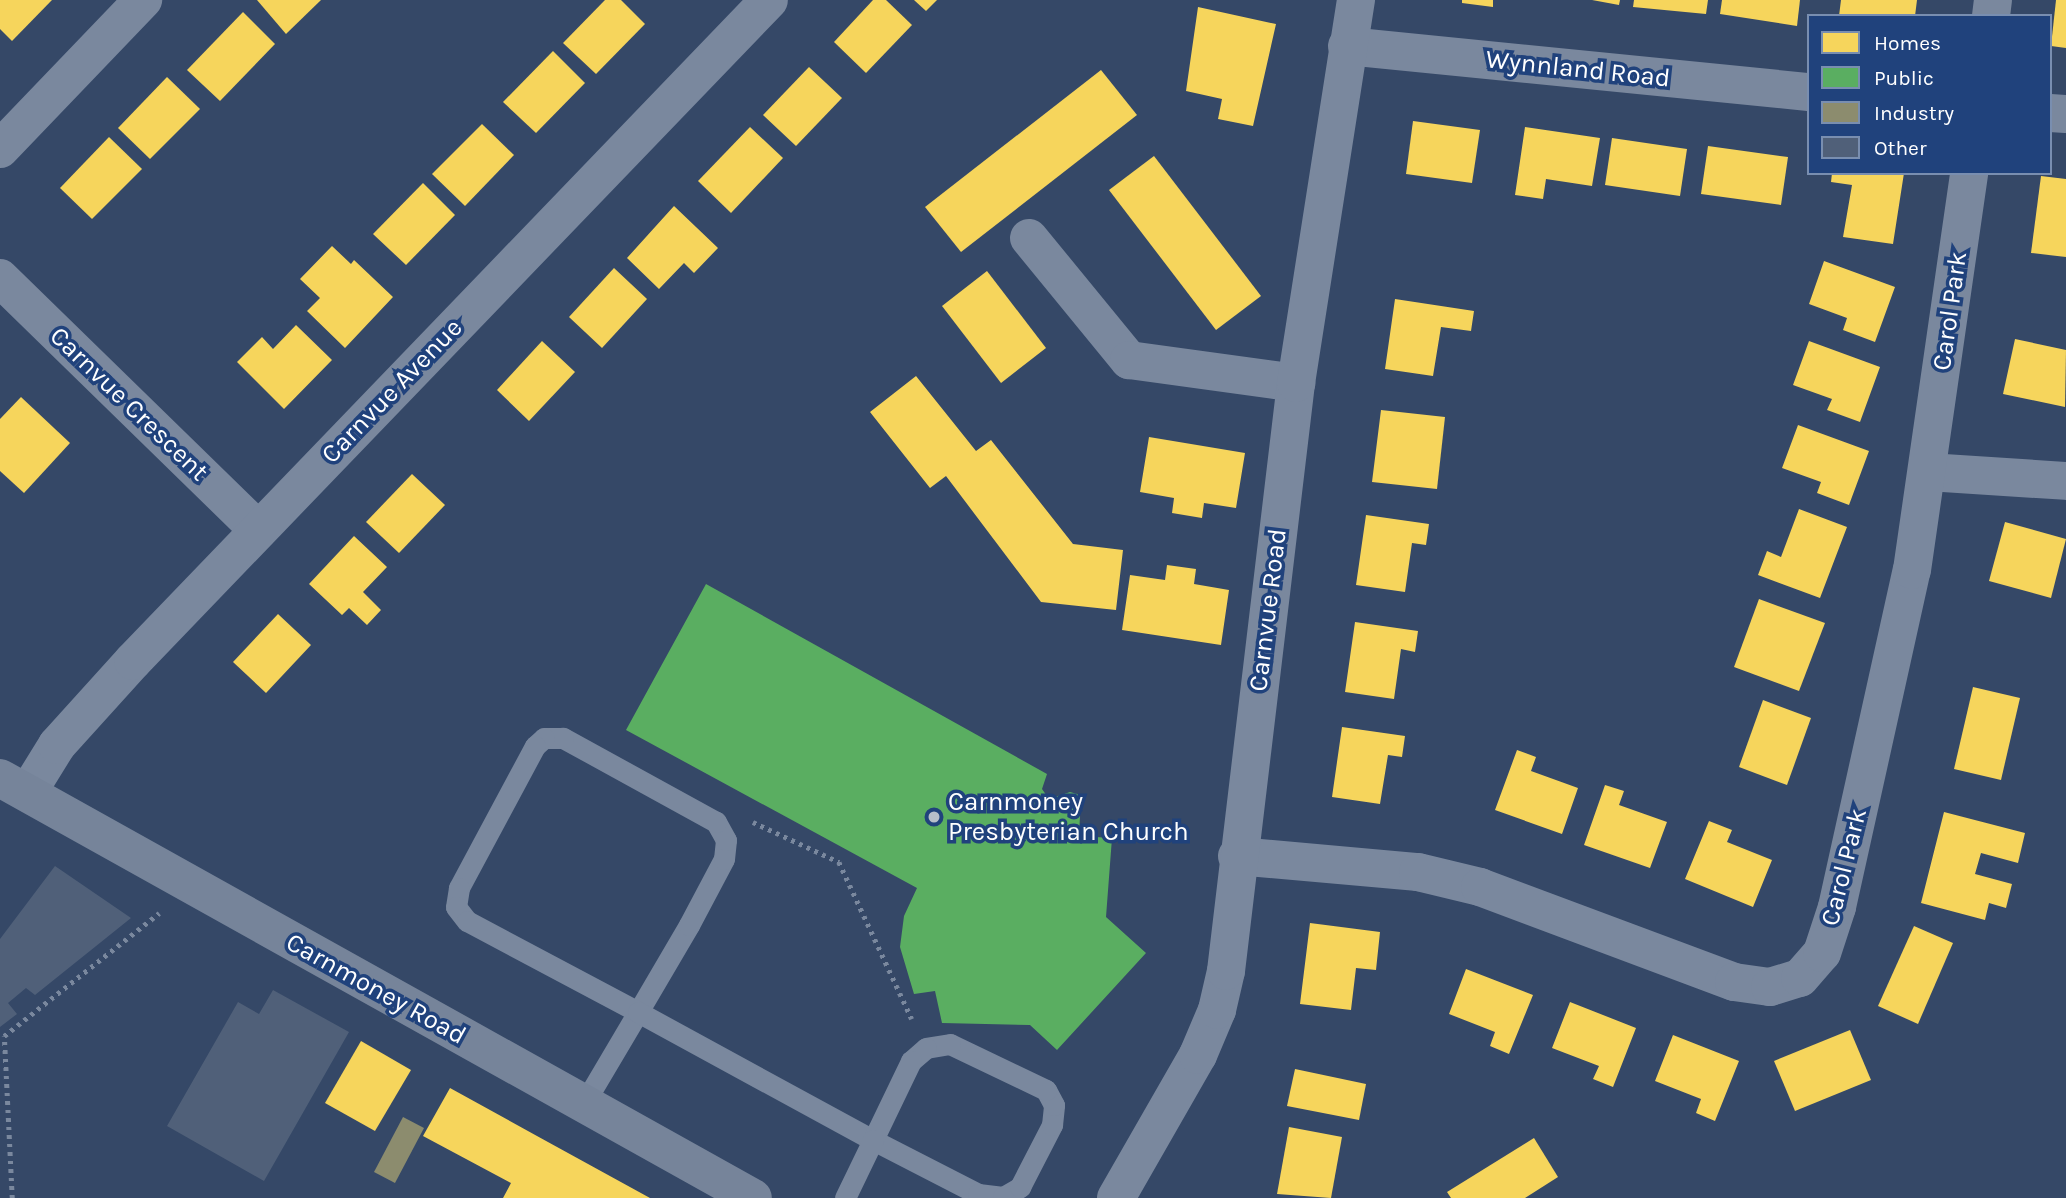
<!DOCTYPE html>
<html>
<head>
<meta charset="utf-8">
<style>
	body { margin:0 }
	#map { position:relative; width:2066px; height:1198px; overflow:hidden; background:#354867; font-family:Karla,sans-serif }
	div>[style] { position:absolute }
	[style*='--x'] { left:calc(var(--x)*1px); top:calc(var(--y)*1px); width:calc(var(--w)*1px); rotate:calc(var(--a)*1deg) }
	.homes>* { inset:0; background:#f6d55c }
	.public>* { inset:0; background:#5aae61 }
	.industry>* { inset:0; background:#8c8c6e }
	.building>* { inset:0; background:#506079 }
	.path>* { height:4.5px; margin-top:-2.25px; transform-origin:0; background:repeating-linear-gradient(90deg,#7a889e 0 3.5px,transparent 0 8.5px) }
	.lane>* { height:21px; margin:-10.5px; padding:0 10.5px; transform-origin:10.5px; border-radius:10.5px; background:#7a889e }
	.street>* { height:38px; margin:-19px; padding:0 19px; transform-origin:19px; border-radius:19px; background:#7a889e }
	.secondary>* { height:38px; margin:-19px; padding:0 19px; transform-origin:19px; border-radius:19px; background:#76849a }
	.dots>* { width:19px; height:19px; translate:-50% -50%; box-sizing:border-box; border:4px solid #20427c; border-radius:50% }
	span { translate:-50% -50%; white-space:nowrap; text-align:center; line-height:1.15; -webkit-text-stroke:7px #20427c; paint-order:stroke }
	.street-label { font-size:26px; color:#fff }
	.poi-label { font-size:26px; color:#fff }
	.left { translate:0 -50%; text-align:left }
	.legend { position:absolute; left:1807px; top:14px; width:245px; height:161px; box-sizing:border-box; background:#20427c; border:2px solid #798eb0; margin:0; padding:9px 12px; list-style:none; font-size:21px; color:#fff }
	.legend li { display:flex; align-items:center; gap:14px; height:35px }
	.legend b { width:35px; border:2px solid #798eb0 }
</style>
</head>
<body>
<div id="map">
	<div class="homes">
		<i style="clip-path:polygon(0 0,52px 0,12px 41px,0 29px)"></i>
		<i style="clip-path:polygon(257px 0,321px 0,286px 34px)"></i>
		<i style="clip-path:polygon(605px 0,621px 0,645px 24px,596px 74px,563px 43px)"></i>
		<i style="clip-path:polygon(873px 0,886px 0,912px 25px,866px 73px,834px 42px)"></i>
		<i style="clip-path:polygon(914px 0,937px 0,926px 11px)"></i>
		<i style="clip-path:polygon(1462px 0,1493px 0,1493px 7px,1462px 3px)"></i>
		<i style="clip-path:polygon(1592px 0,1620px 0,1619px 5px)"></i>
		<i style="clip-path:polygon(1634px 0,1708px 0,1706px 14px,1633px 7px)"></i>
		<i style="clip-path:polygon(1722px 0,1800px 0,1797px 26px,1720px 14px)"></i>
		<i style="clip-path:polygon(1841px 0,1917px 0,1915px 16px,1839px 16px)"></i>
		<i style="clip-path:polygon(2056px 0,2066px 0,2066px 48px,2051px 46px)"></i>
		<i style="clip-path:polygon(1198px 7px,1276px 24px,1253px 126px,1218px 119px,1222px 99px,1186px 91px)"></i>
		<i style="clip-path:polygon(243px 12px,275px 44px,220px 101px,187px 70px)"></i>
		<i style="clip-path:polygon(553px 51px,585px 83px,536px 133px,503px 102px)"></i>
		<i style="clip-path:polygon(809px 67px,842px 98px,796px 146px,763px 115px)"></i>
		<i style="clip-path:polygon(1101px 70px,1137px 115px,961px 252px,925px 207px)"></i>
		<i style="clip-path:polygon(167px 77px,200px 109px,150px 159px,118px 128px)"></i>
		<i style="clip-path:polygon(1413px 121px,1480px 130px,1472px 183px,1406px 174px)"></i>
		<i style="clip-path:polygon(482px 124px,514px 155px,465px 206px,432px 174px)"></i>
		<i style="clip-path:polygon(750px 127px,783px 158px,731px 213px,698px 181px)"></i>
		<i style="clip-path:polygon(1525px 127px,1600px 138px,1592px 186px,1546px 179px,1543px 199px,1515px 195px)"></i>
		<i style="clip-path:polygon(109px 137px,142px 169px,92px 219px,60px 188px)"></i>
		<i style="clip-path:polygon(1612px 138px,1687px 149px,1680px 196px,1605px 185px)"></i>
		<i style="clip-path:polygon(1708px 146px,1788px 157px,1781px 205px,1701px 194px)"></i>
		<i style="clip-path:polygon(1154px 156px,1261px 296px,1216px 330px,1109px 190px)"></i>
		<i style="clip-path:polygon(1832px 173px,1904px 173px,1893px 244px,1843px 237px,1852px 185px,1831px 182px)"></i>
		<i style="clip-path:polygon(2041px 176px,2066px 179px,2066px 257px,2031px 253px)"></i>
		<i style="clip-path:polygon(423px 183px,455px 215px,406px 265px,373px 234px)"></i>
		<i style="clip-path:polygon(674px 206px,718px 248px,694px 273px,684px 263px,659px 289px,627px 258px)"></i>
		<i style="clip-path:polygon(332px 246px,351px 264px,354px 260px,393px 297px,345px 348px,307px 311px,320px 298px,300px 279px)"></i>
		<i style="clip-path:polygon(1824px 261px,1895px 287px,1875px 342px,1843px 330px,1847px 318px,1809px 304px)"></i>
		<i style="clip-path:polygon(614px 268px,647px 299px,602px 348px,569px 317px)"></i>
		<i style="clip-path:polygon(987px 271px,1046px 348px,1001px 383px,942px 306px)"></i>
		<i style="clip-path:polygon(1395px 299px,1474px 311px,1471px 331px,1441px 327px,1433px 376px,1385px 369px)"></i>
		<i style="clip-path:polygon(296px 325px,332px 360px,284px 409px,237px 362px,262px 337px,273px 349px)"></i>
		<i style="clip-path:polygon(2015px 339px,2066px 350px,2065px 407px,2003px 394px)"></i>
		<i style="clip-path:polygon(542px 341px,575px 372px,529px 421px,497px 390px)"></i>
		<i style="clip-path:polygon(1809px 341px,1880px 367px,1860px 422px,1827px 410px,1832px 399px,1793px 385px)"></i>
		<i style="clip-path:polygon(916px 376px,976px 451px,991px 440px,1073px 544px,1123px 550px,1116px 610px,1041px 602px,946px 476px,930px 488px,870px 412px)"></i>
		<i style="clip-path:polygon(21px 397px,70px 443px,24px 493px,0 471px,0 419px)"></i>
		<i style="clip-path:polygon(1381px 410px,1445px 417px,1437px 489px,1372px 482px)"></i>
		<i style="clip-path:polygon(1798px 425px,1869px 451px,1849px 505px,1817px 493px,1821px 482px,1782px 468px)"></i>
		<i style="clip-path:polygon(1149px 437px,1245px 453px,1236px 508px,1204px 503px,1202px 518px,1172px 513px,1174px 498px,1140px 492px)"></i>
		<i style="clip-path:polygon(412px 474px,445px 505px,399px 553px,366px 522px)"></i>
		<i style="clip-path:polygon(1799px 509px,1847px 527px,1820px 598px,1758px 575px,1767px 551px,1781px 557px)"></i>
		<i style="clip-path:polygon(1366px 515px,1429px 524px,1426px 545px,1412px 543px,1405px 592px,1356px 585px)"></i>
		<i style="clip-path:polygon(2005px 522px,2066px 539px,2051px 598px,1989px 581px)"></i>
		<i style="clip-path:polygon(354px 536px,387px 567px,363px 592px,381px 610px,367px 625px,349px 608px,342px 615px,309px 584px)"></i>
		<i style="clip-path:polygon(1167px 565px,1196px 569px,1194px 584px,1229px 590px,1221px 645px,1122px 630px,1130px 575px,1165px 580px)"></i>
		<i style="clip-path:polygon(1759px 599px,1825px 623px,1799px 691px,1734px 667px)"></i>
		<i style="clip-path:polygon(278px 614px,311px 645px,266px 693px,233px 662px)"></i>
		<i style="clip-path:polygon(1355px 622px,1418px 631px,1415px 652px,1401px 649px,1394px 699px,1345px 692px)"></i>
		<i style="clip-path:polygon(1973px 687px,2020px 698px,2001px 780px,1954px 769px)"></i>
		<i style="clip-path:polygon(1763px 700px,1811px 718px,1787px 785px,1739px 767px)"></i>
		<i style="clip-path:polygon(1342px 727px,1405px 736px,1402px 757px,1388px 755px,1380px 804px,1332px 797px)"></i>
		<i style="clip-path:polygon(1517px 750px,1536px 757px,1531px 771px,1578px 788px,1562px 834px,1495px 810px)"></i>
		<i style="clip-path:polygon(1605px 785px,1624px 791px,1619px 805px,1667px 822px,1650px 868px,1584px 845px)"></i>
		<i style="clip-path:polygon(1944px 812px,2025px 833px,2018px 863px,1981px 853px,1975px 874px,2012px 884px,2006px 908px,1989px 903px,1985px 920px,1921px 903px)"></i>
		<i style="clip-path:polygon(1709px 821px,1732px 830px,1727px 842px,1772px 860px,1753px 907px,1685px 879px)"></i>
		<i style="clip-path:polygon(1310px 923px,1380px 932px,1376px 970px,1356px 968px,1351px 1010px,1300px 1004px)"></i>
		<i style="clip-path:polygon(1914px 926px,1953px 943px,1918px 1024px,1878px 1006px)"></i>
		<i style="clip-path:polygon(1466px 969px,1533px 995px,1509px 1054px,1490px 1046px,1495px 1032px,1449px 1014px)"></i>
		<i style="clip-path:polygon(1570px 1002px,1636px 1028px,1613px 1087px,1593px 1079px,1599px 1066px,1552px 1048px)"></i>
		<i style="clip-path:polygon(1850px 1030px,1871px 1080px,1795px 1111px,1774px 1061px)"></i>
		<i style="clip-path:polygon(1673px 1035px,1739px 1061px,1715px 1121px,1696px 1113px,1701px 1099px,1655px 1081px)"></i>
		<i style="clip-path:polygon(361px 1041px,411px 1070px,375px 1131px,325px 1103px)"></i>
		<i style="clip-path:polygon(1295px 1069px,1366px 1084px,1359px 1120px,1287px 1106px)"></i>
		<i style="clip-path:polygon(450px 1088px,537px 1136px,650px 1198px,503px 1198px,511px 1183px,423px 1136px)"></i>
		<i style="clip-path:polygon(1289px 1127px,1342px 1137px,1331px 1198px,1277px 1194px)"></i>
		<i style="clip-path:polygon(1534px 1138px,1558px 1177px,1525px 1198px,1451px 1198px,1447px 1192px)"></i>
	</div>
	<div class="public">
		<i style="clip-path:polygon(706px 584px,1047px 774px,1042px 789px,1049px 799px,1070px 792px,1081px 795px,1079px 836px,1112px 838px,1106px 917px,1146px 953px,1057px 1050px,1030px 1025px,942px 1023px,935px 991px,914px 994px,900px 947px,904px 916px,917px 888px,626px 730px)"></i>
	</div>
	<div class="industry">
		<i style="clip-path:polygon(403px 1117px,424px 1128px,395px 1183px,374px 1172px)"></i>
	</div>
	<div class="building">
		<i style="clip-path:polygon(55px 866px,131px 918px,35px 995px,26px 988px,8px 1003px,17px 1014px,0 1027px,0 939px)"></i>
		<i style="clip-path:polygon(273px 990px,349px 1032px,264px 1181px,167px 1126px,238px 1002px,259px 1014px)"></i>
	</div>
	<div class="path">
		<i style="--x:753;--y:822;--w:95;--a:24.9"></i>
		<i style="--x:839;--y:862;--w:173;--a:65.1"></i>
		<i style="--x:12;--y:1198;--w:162;--a:-92.8"></i>
		<i style="--x:4;--y:1036;--w:198;--a:-38.4"></i>
	</div>
	<div class="lane">
		<i style="--x:583;--y:1105;--w:108;--a:-59.4"></i>
		<i style="--x:638;--y:1012;--w:101;--a:-59.6"></i>
		<i style="--x:689;--y:925;--w:75;--a:-62.1"></i>
		<i style="--x:724;--y:859;--w:19;--a:-84"></i>
		<i style="--x:726;--y:840;--w:21;--a:-119"></i>
		<i style="--x:716;--y:822;--w:175;--a:-151.2"></i>
		<i style="--x:563;--y:738;--w:19;--a:180"></i>
		<i style="--x:544;--y:738;--w:12;--a:138"></i>
		<i style="--x:535;--y:746;--w:161;--a:118.2"></i>
		<i style="--x:459;--y:888;--w:19;--a:99"></i>
		<i style="--x:456;--y:907;--w:18;--a:52"></i>
		<i style="--x:467;--y:921;--w:194;--a:28"></i>
		<i style="--x:638;--y:1012;--w:268;--a:28.6"></i>
		<i style="--x:873;--y:1140;--w:118;--a:27.2"></i>
		<i style="--x:978;--y:1194;--w:25;--a:7"></i>
		<i style="--x:1003;--y:1197;--w:20;--a:-30"></i>
		<i style="--x:1020;--y:1187;--w:70;--a:-62.7"></i>
		<i style="--x:1052;--y:1125;--w:20;--a:-84"></i>
		<i style="--x:1054;--y:1105;--w:17;--a:-118"></i>
		<i style="--x:1046;--y:1090;--w:106;--a:-154.4"></i>
		<i style="--x:950;--y:1044;--w:24;--a:171"></i>
		<i style="--x:926;--y:1048;--w:20;--a:139"></i>
		<i style="--x:911;--y:1061;--w:88;--a:115.7"></i>
		<i style="--x:873;--y:1140;--w:64;--a:115.8"></i>
	</div>
	<div class="street">
		<i style="--x:1991;--y:16;--w:16;--a:-83"></i>
		<i style="--x:1347;--y:46;--w:464;--a:5.7"></i>
		<i style="--x:2050;--y:113;--w:16;--a:4"></i>
		<i style="--x:0;--y:149;--w:207;--a:-46.2"></i>
		<i style="--x:1029;--y:238;--w:158;--a:50.7"></i>
		<i style="--x:1129;--y:360;--w:169;--a:7.8"></i>
		<i style="--x:0;--y:278;--w:361;--a:44.3"></i>
		<i style="--x:1928;--y:472;--w:138;--a:3.7"></i>
		<i style="--x:28;--y:792;--w:55;--a:-58.3"></i>
		<i style="--x:57;--y:745;--w:113;--a:-47.9"></i>
		<i style="--x:133;--y:661;--w:917;--a:-46.1"></i>
		<i style="--x:1237;--y:856;--w:182;--a:5.1"></i>
		<i style="--x:1418;--y:872;--w:64;--a:13.6"></i>
		<i style="--x:1480;--y:887;--w:271;--a:20.5"></i>
		<i style="--x:1734;--y:982;--w:36;--a:8"></i>
		<i style="--x:1770;--y:987;--w:31;--a:-17"></i>
		<i style="--x:1800;--y:978;--w:33;--a:-49"></i>
		<i style="--x:1822;--y:953;--w:48;--a:-71.9"></i>
		<i style="--x:1837;--y:907;--w:345;--a:-77.5"></i>
		<i style="--x:1912;--y:570;--w:401;--a:-81.8"></i>
		<i style="--x:1116;--y:1198;--w:165;--a:-60.2"></i>
		<i style="--x:1198;--y:1055;--w:49;--a:-67.1"></i>
		<i style="--x:1217;--y:1010;--w:40;--a:-77"></i>
		<i style="--x:1226;--y:971;--w:592;--a:-83.21"></i>
		<i style="--x:1296;--y:383;--w:388;--a:-81.1"></i>
	</div>
	<div class="secondary">
		<i style="--x:0;--y:778;--w:862;--a:29.15"></i>
	</div>
	<div class="dots">
		<i style="left:934px;top:817px;background:#b8bfca"></i>
	</div>
	<div class="street-label">
		<span style="left:1578px;top:69px;rotate:6deg">Wynnland Road</span>
		<span style="left:1950px;top:311px;rotate:-82deg">Carol Park</span>
		<span style="left:392px;top:391px;rotate:-46deg">Carnvue Avenue</span>
		<span style="left:129px;top:404px;rotate:44deg">Carnvue Crescent</span>
		<span style="left:1268px;top:610px;rotate:-83deg">Carnvue Road</span>
		<span style="left:1844px;top:867px;rotate:-76deg">Carol Park</span>
		<span style="left:376px;top:989px;rotate:29deg">Carnmoney Road</span>
	</div>
	<div class="poi-label">
		<span class="left" style="left:948px;top:817px">Carnmoney<br>Presbyterian Church</span>
	</div>
	<ul class="legend">
	<li><b style="height:19px;background:#f6d55c"></b>Homes</li>
	<li><b style="height:19px;background:#5aae61"></b>Public</li>
	<li><b style="height:19px;background:#8c8c6e"></b>Industry</li>
	<li><b style="height:19px;background:#506079"></b>Other</li>
	</ul>
</div>
</body>
</html>
